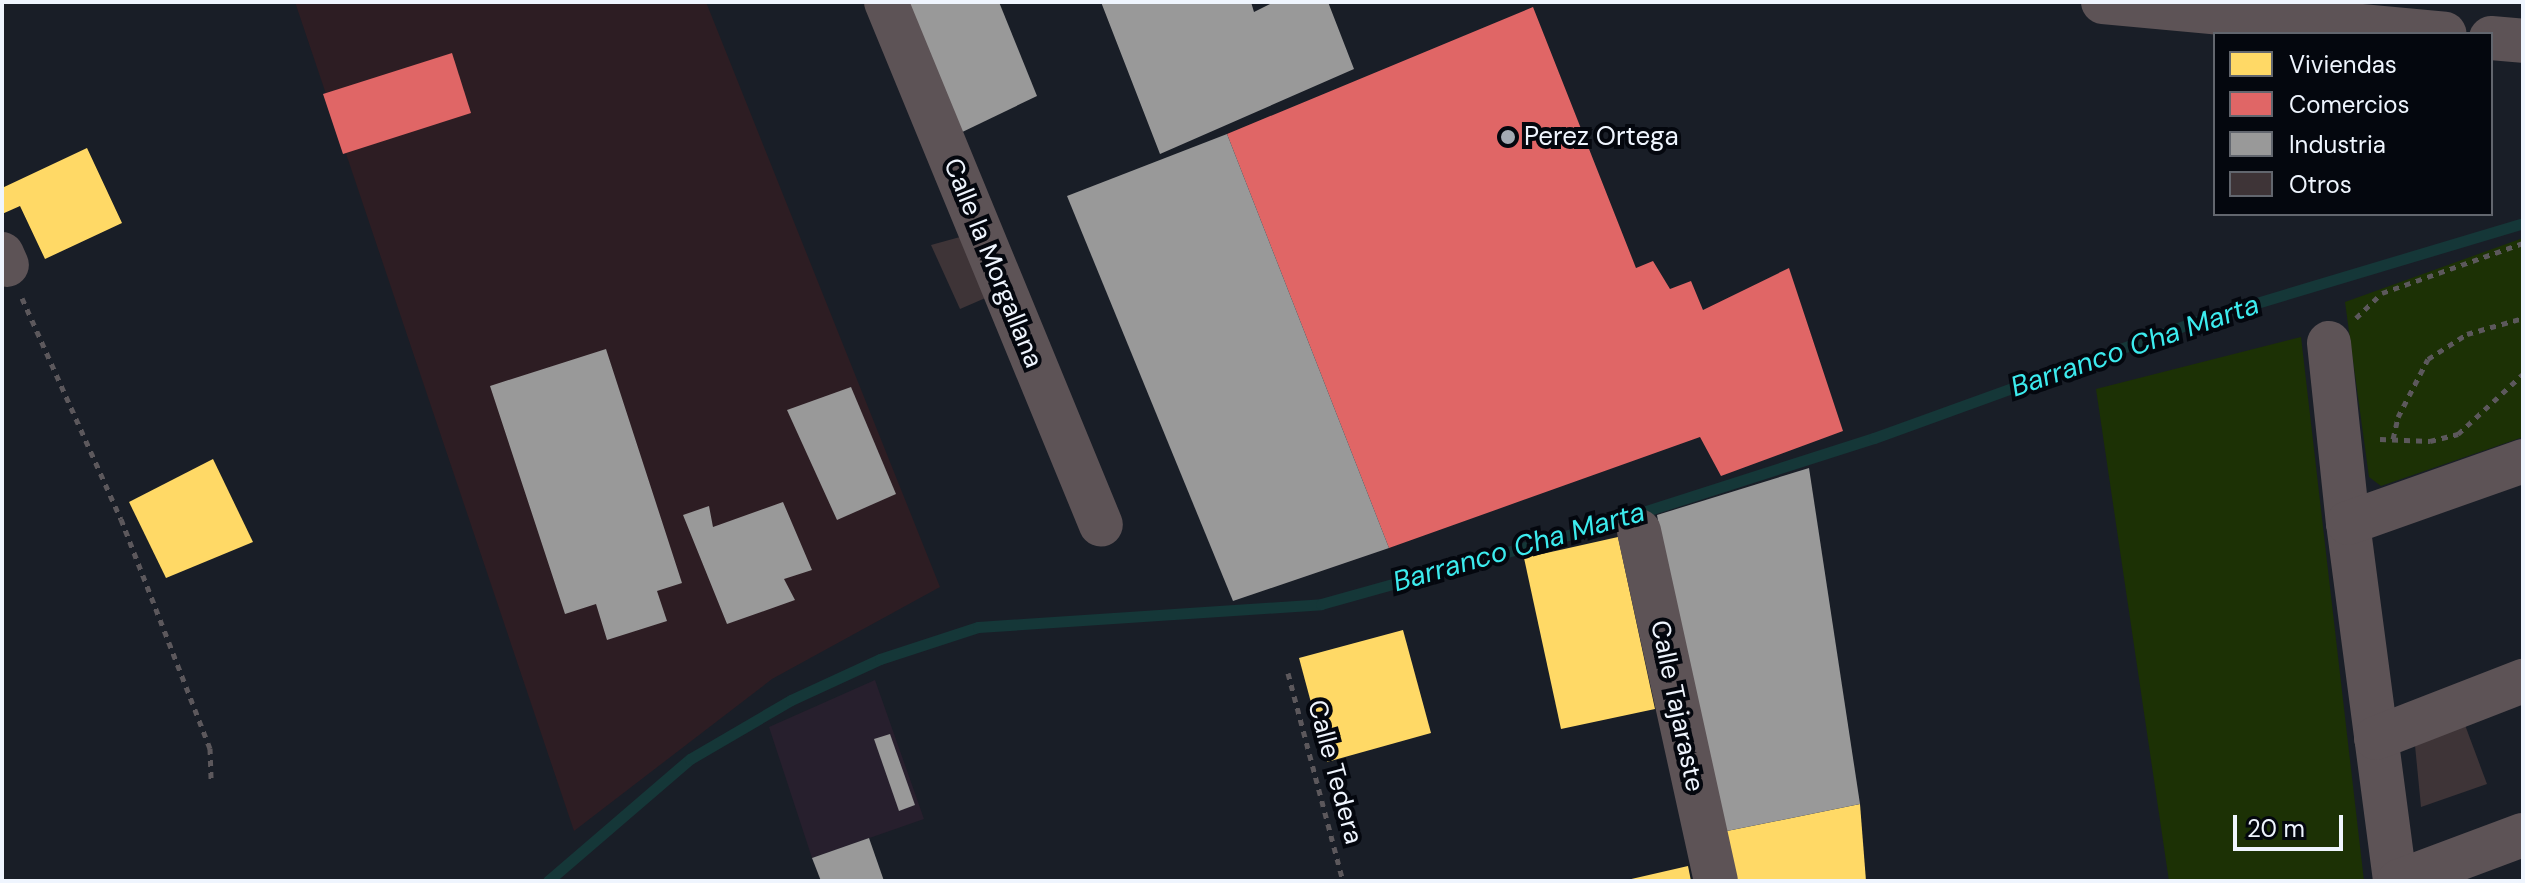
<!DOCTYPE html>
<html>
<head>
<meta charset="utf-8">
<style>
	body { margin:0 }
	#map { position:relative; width:2525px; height:883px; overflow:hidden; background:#191e27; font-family:"DM Sans",sans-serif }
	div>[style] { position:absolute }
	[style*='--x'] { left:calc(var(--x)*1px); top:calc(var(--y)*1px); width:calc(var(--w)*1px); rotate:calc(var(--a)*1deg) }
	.commercial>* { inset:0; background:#2d1d23 }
	.industrial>* { inset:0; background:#271f2d }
	.green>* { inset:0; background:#1c3105 }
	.homes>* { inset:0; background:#ffd966 }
	.shops>* { inset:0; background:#e06666 }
	.industry>* { inset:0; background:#999 }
	.stream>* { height:11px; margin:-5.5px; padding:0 5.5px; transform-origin:5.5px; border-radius:5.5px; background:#153738 }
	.building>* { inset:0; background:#3e3437 }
	.path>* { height:5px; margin-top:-2.5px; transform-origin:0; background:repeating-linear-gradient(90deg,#5c585c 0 6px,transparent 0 12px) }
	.minor>* { height:44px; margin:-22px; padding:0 22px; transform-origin:22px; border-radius:22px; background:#5d5356 }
	.dots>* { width:22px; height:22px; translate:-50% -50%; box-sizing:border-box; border:4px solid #04070e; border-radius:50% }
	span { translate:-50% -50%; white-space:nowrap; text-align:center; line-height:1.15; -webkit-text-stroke:8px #04070e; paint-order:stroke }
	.poi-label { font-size:26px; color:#eff5fe }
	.left { translate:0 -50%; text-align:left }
	.street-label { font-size:26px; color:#eff5fe }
	.water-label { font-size:28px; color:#3cebee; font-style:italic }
	.frame { position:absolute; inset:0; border:4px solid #eff5fe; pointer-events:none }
	.legend { position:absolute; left:2213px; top:32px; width:280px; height:184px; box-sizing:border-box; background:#04070e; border:2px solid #62666e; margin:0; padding:10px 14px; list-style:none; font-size:24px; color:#eff5fe }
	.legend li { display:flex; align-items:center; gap:16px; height:40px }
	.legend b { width:40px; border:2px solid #62666e }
	.scale { position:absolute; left:2233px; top:815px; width:110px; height:36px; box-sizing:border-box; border:4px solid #eff5fe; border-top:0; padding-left:10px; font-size:24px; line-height:28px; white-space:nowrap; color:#eff5fe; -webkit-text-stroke:6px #04070e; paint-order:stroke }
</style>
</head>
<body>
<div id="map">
	<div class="commercial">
		<i style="clip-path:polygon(295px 2px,706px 2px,940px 587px,772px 679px,574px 831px)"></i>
	</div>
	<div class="industrial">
		<i style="clip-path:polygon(875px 680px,924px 819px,812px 858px,769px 727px)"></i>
	</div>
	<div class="green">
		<i style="clip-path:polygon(2523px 238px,2523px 437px,2381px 486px,2369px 477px,2345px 302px)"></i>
		<i style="clip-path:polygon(2301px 337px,2364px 881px,2169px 881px,2096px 389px)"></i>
	</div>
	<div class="homes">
		<i style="clip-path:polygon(87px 148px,122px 223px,45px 259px,20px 206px,2px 214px,2px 188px)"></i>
		<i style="clip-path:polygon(213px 459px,253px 542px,166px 578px,129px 502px)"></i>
		<i style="clip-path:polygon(1618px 537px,1655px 709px,1561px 729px,1524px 558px)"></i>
		<i style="clip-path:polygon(1403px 630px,1431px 733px,1327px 762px,1299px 658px)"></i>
		<i style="clip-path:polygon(1860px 804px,1866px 881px,1730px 881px,1717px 833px)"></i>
		<i style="clip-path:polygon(1688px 866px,1691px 881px,1627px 881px,1627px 880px)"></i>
	</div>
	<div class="shops">
		<i style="clip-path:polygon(1533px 7px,1636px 268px,1653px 261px,1670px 289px,1691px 281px,1703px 310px,1789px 268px,1843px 431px,1721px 476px,1700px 437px,1389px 548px,1227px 134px)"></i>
		<i style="clip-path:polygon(452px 53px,471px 113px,343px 154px,323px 94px)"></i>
	</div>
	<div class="industry">
		<i style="clip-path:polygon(896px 2px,999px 2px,1037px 96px,954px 136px)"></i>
		<i style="clip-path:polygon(1101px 2px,1251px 2px,1254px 12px,1274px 2px,1328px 2px,1354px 69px,1160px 154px)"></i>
		<i style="clip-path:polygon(1227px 134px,1389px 548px,1233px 601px,1067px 196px)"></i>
		<i style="clip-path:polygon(606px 349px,682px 583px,657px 591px,667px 621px,607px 640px,596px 604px,565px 614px,490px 386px)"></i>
		<i style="clip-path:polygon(851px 387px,896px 494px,837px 520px,787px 410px)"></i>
		<i style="clip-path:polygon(1809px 468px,1860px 804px,1717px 833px,1657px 515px)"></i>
		<i style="clip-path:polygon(783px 502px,812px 570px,784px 579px,795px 600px,727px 624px,683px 515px,709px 506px,713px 527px)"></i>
		<i style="clip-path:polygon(890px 734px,915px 805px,899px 811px,874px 739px)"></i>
		<i style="clip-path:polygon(869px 838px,884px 881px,821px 881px,812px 858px)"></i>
	</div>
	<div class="stream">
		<i style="--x:548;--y:881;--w:187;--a:-40.7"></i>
		<i style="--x:690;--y:759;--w:117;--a:-30.3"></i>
		<i style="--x:791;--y:700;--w:98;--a:-24.7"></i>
		<i style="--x:880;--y:659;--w:103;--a:-18.1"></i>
		<i style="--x:978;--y:627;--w:344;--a:-3.8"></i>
		<i style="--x:1321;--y:604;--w:279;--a:-15.6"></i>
		<i style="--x:1590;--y:529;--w:298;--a:-17.8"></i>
		<i style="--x:1874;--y:438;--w:347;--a:-19.9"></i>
		<i style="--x:2200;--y:320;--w:337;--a:-16.7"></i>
	</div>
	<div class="building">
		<i style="clip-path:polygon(960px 237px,990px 296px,960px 309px,931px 245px)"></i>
		<i style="clip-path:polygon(2462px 717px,2487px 784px,2421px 807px,2414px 735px)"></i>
	</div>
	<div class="path">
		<i style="--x:22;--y:298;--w:242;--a:65.9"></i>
		<i style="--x:121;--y:519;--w:246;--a:68.8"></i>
		<i style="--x:210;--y:748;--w:35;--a:88"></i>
		<i style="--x:2356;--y:318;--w:36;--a:-44"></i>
		<i style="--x:2382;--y:293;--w:150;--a:-19.5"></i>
		<i style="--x:2380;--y:439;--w:50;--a:2.3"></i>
		<i style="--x:2430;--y:441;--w:29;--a:-14"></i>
		<i style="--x:2458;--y:434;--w:88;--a:-42.7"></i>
		<i style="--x:2393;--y:439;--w:23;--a:-77"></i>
		<i style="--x:2398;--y:417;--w:65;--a:-62.7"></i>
		<i style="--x:2428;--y:359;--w:46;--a:-32.7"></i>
		<i style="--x:2467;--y:334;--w:58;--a:-15.9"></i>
		<i style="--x:1288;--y:673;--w:215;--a:75.2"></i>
	</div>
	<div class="minor">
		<i style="--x:886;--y:2;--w:565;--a:67.65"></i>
		<i style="--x:2103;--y:2;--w:343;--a:5.3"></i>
		<i style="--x:2491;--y:38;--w:32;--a:5"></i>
		<i style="--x:2;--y:254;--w:12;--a:66"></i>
		<i style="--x:2329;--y:343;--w:181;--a:84"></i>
		<i style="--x:2348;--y:523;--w:361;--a:82.5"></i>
		<i style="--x:2348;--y:523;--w:186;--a:-19.5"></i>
		<i style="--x:1639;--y:531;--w:358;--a:77.6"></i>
		<i style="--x:2376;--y:738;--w:158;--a:-21.2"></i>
		<i style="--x:2399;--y:881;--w:132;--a:-20.4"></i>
	</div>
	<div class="dots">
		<i style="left:1508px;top:137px;background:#a4aab3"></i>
	</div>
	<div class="poi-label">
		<span class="left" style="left:1524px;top:137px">Perez Ortega</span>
	</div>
	<div class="street-label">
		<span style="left:993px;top:263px;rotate:68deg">Calle la Morgallana</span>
		<span style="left:1677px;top:706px;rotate:78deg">Calle Tajaraste</span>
		<span style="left:1335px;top:772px;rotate:75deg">Calle Tedera</span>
	</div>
	<div class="water-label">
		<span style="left:2135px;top:346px;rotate:-19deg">Barranco Cha Marta</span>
		<span style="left:1519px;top:547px;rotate:-16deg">Barranco Cha Marta</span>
	</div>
	<div class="frame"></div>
	<ul class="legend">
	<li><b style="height:22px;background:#ffd966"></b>Viviendas</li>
	<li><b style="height:22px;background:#e06666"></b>Comercios</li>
	<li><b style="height:22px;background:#999"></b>Industria</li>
	<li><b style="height:22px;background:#3e3437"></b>Otros</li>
	</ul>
	<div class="scale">20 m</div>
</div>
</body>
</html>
